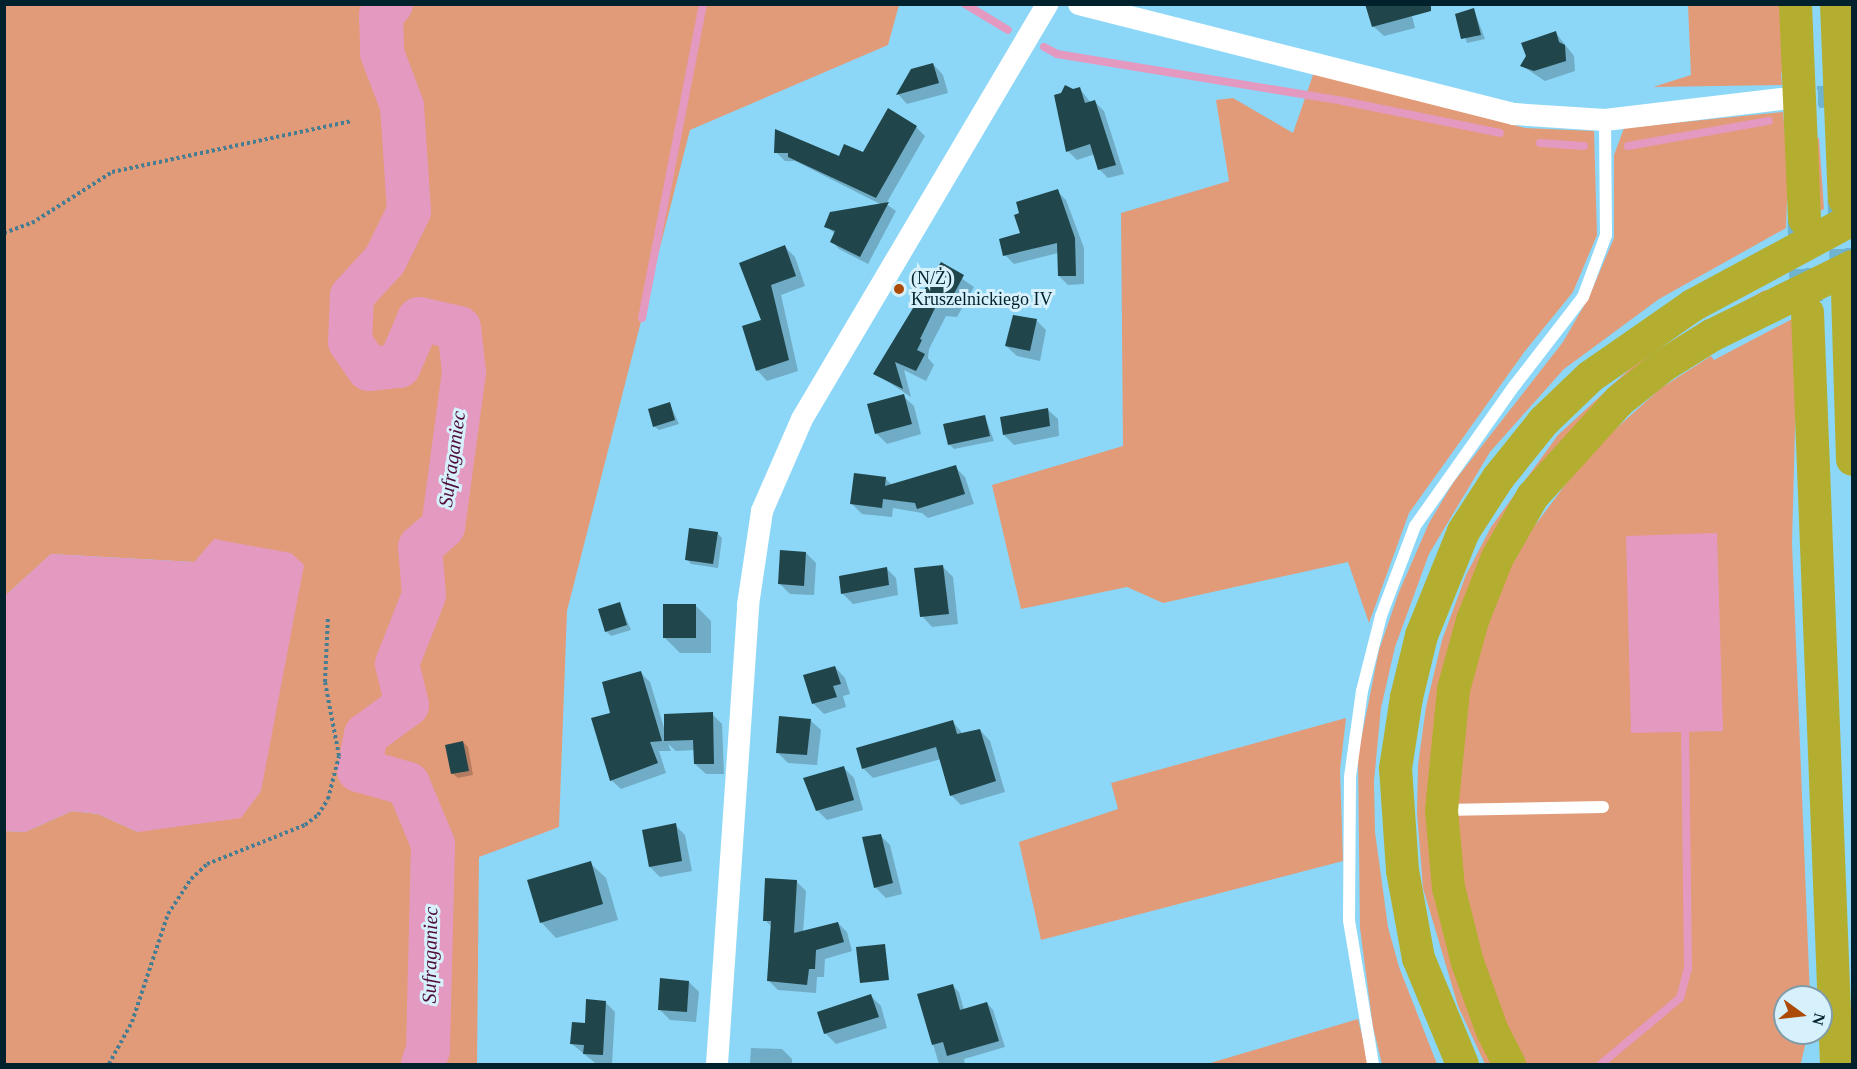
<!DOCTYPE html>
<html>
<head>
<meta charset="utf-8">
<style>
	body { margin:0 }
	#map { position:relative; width:1857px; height:1069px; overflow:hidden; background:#8cd7f7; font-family:Georgia,serif }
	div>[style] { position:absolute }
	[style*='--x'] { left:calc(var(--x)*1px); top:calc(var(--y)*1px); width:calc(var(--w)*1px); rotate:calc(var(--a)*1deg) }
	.green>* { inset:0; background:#e29b78 }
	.water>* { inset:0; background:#e499c0 }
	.shadow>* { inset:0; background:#0003 }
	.stream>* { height:8px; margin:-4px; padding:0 4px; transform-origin:4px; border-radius:4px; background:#e499c0 }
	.river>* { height:44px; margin:-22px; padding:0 22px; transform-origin:22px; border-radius:22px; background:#e499c0 }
	.building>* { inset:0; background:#20454a }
	.minor-tunnel>* { height:22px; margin-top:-11px; transform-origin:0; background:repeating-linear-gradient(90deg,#70b3cf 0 22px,transparent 0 33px) }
	.motorway-tunnel>* { height:33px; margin-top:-16.5px; transform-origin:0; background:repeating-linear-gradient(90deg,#70b3cf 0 33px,transparent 0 49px) }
	.path>* { height:4px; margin-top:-2px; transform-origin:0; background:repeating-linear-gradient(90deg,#477d93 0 3px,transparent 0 6px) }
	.service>* { height:12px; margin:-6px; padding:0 6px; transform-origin:6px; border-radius:6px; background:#fff }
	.minor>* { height:22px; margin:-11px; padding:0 11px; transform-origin:11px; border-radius:11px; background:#fff }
	.motorway>* { height:33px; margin:-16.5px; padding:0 16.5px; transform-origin:16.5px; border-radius:16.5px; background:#b3ae30 }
	.dots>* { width:16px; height:16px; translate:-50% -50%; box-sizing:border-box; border:3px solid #d6f0fc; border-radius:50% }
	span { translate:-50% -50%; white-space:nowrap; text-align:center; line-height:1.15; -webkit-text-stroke:6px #d6f0fc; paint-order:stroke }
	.poi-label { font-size:18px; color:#01212d }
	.left { translate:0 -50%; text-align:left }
	.water-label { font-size:20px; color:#4d0b35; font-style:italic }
	.frame { position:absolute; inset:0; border:6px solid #01212d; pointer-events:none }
	.north { position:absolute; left:1773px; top:985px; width:60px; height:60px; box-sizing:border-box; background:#d6f0fc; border:2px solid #819da9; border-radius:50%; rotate:105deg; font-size:16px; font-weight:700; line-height:24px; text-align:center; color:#01212d }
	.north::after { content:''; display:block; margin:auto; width:21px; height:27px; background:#ac4b07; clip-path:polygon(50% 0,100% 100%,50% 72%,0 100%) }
</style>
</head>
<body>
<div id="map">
	<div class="green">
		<i style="clip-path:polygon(4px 5px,899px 5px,888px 45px,690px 130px,567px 611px,559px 827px,479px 857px,477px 1064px,5px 1064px,5px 831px,25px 832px,72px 811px,98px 814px,138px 832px,194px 562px,51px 554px,5px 596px)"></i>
		<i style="clip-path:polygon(1688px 5px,1782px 5px,1787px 73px,1781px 73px,1782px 85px,1653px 87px,1691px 75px)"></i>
		<i style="clip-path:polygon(1314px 72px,1525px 128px,1594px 131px,1597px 235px,1573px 292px,1525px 351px,1409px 513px,1369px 623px,1348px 562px,1163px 603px,1127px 587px,1021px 609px,992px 485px,1123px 446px,1121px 213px,1229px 181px,1216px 100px,1233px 98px,1293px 133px)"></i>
		<i style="clip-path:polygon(1783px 112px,1788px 171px,1786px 228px,1659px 299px,1564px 369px,1490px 452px,1429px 554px,1395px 647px,1381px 708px,1374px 781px,1375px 832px,1388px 927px,1399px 967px,1437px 1064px,1382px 1064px,1373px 1027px,1360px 928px,1358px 755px,1379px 650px,1399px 592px,1429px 523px,1453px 483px,1563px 342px,1589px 297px,1614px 238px,1614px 155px,1624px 128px)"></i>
		<i style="clip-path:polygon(1812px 138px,1819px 138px,1824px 209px,1816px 213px)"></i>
		<i style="clip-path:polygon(1765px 290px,1765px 298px,1686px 341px,1490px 549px,1434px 871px,1496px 1064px,1485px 1064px,1458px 1006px,1423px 888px,1417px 813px,1418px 765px,1426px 707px,1442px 640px,1466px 575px,1491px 527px,1558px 435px,1633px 366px,1678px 337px)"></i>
		<i style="clip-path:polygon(1794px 318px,1796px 391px,1792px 543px,1810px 997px,1785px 997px,1785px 1033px,1808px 1033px,1801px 1063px,1524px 1064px,1498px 1011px,1458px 871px,1455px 752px,1479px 642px,1509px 570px,1533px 528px,1589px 453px,1661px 388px,1711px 356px,1714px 360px)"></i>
		<i style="clip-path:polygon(1346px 718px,1340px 770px,1343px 861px,1041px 940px,1019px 842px,1118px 809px,1111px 783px)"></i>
		<i style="clip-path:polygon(1358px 1019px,1369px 1064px,1207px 1064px)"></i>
	</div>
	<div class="water">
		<i style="clip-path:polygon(1717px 533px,1723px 731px,1631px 733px,1626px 536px)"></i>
		<i style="clip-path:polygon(214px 539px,291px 553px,304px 565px,261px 791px,241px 818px,138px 832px,98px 814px,72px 811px,25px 832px,5px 831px,5px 596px,51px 554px,194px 562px)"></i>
	</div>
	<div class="shadow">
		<i style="clip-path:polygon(1409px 4px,1415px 28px,1384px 36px,1373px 26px)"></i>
		<i style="clip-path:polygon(1474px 10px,1485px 39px,1467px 43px,1457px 15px)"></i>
		<i style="clip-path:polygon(1555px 32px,1574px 56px,1575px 71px,1545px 81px,1522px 66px)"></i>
		<i style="clip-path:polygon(933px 64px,943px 75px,948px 93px,907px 104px,898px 94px)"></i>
		<i style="clip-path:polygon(1080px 89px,1091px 103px,1095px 102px,1104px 111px,1124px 174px,1108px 178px,1099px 169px,1095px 154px,1077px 160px,1068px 151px,1073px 91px)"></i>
		<i style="clip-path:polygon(916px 127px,925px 136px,886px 204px,896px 211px,868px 264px,839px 249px,832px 241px,835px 234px,826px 226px,882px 205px,795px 161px,785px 161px,776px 152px,840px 158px,863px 154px)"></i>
		<i style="clip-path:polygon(1057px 191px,1066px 200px,1084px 248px,1084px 284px,1068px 285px,1059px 276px,1058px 253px,1014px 264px,1005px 255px)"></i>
		<i style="clip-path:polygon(785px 247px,795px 257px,805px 286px,781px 295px,798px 371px,767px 381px,757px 370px,763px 321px,741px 263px)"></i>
		<i style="clip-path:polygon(941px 264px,974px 287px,957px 317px,946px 316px,929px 349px,928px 358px,934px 365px,926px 381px,904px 370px,911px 397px,875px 373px)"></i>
		<i style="clip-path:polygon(1036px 320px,1046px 330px,1040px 361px,1017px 356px,1006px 346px)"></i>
		<i style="clip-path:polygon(903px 396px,914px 406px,921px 434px,887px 444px,877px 434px,869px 405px)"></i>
		<i style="clip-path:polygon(670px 404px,679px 424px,659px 430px,654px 426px)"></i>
		<i style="clip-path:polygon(1047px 409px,1058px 419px,1059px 436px,1014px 445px,1004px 435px)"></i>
		<i style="clip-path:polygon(985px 417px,994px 441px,954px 449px,949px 444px)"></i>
		<i style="clip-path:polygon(955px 467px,965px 477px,974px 504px,928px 518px,922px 513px,893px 508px,892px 517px,862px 514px,852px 504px,885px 478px,893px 486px)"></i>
		<i style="clip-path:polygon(717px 533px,722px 538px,718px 568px,691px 564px,687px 559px)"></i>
		<i style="clip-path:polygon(806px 553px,816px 563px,814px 595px,790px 594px,780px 584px)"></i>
		<i style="clip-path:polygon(943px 567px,953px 577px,958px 624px,932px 627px,922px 616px)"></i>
		<i style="clip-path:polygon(886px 568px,896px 578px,898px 595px,853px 604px,843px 594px,841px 577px)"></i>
		<i style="clip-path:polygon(620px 604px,631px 630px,611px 636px,606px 631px)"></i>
		<i style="clip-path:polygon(695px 605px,711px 621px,711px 653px,680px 653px,665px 638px)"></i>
		<i style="clip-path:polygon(835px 667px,845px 678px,850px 694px,843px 696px,846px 707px,824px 714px,814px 704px,805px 676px)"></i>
		<i style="clip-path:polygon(640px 672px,650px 682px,665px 731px,712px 714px,722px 724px,724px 774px,706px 774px,695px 764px,695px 750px,676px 751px,668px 744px,671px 751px,659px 751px,666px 773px,621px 789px,611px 780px,612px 714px)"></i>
		<i style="clip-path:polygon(810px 720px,821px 730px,817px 765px,788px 763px,778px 753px)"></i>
		<i style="clip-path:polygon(953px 722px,963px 734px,980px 730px,990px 741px,1005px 792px,961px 805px,951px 795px,941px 759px,873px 778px,863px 768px)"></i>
		<i style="clip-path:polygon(463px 742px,468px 747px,473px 775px,458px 778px,453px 774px,447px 746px)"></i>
		<i style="clip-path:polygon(844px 768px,854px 778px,863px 810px,827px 820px,817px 810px)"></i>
		<i style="clip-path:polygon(675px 825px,685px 835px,692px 871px,660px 877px,650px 867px)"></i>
		<i style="clip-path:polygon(880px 835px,890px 845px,902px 894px,886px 898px,876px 888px)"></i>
		<i style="clip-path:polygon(590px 863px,606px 878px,618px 920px,556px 938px,541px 922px)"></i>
		<i style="clip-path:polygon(796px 881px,806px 891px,803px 932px,838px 923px,847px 932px,852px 951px,825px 959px,824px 977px,817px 977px,816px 993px,778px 990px,769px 981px,773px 928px,765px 920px)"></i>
		<i style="clip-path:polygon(689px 982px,699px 992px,696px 1022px,670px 1020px,660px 1010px)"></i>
		<i style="clip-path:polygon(952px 985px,959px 992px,964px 1010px,987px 1003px,993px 1010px,1005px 1047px,964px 1059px,965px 1064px,939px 1064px,918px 995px)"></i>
		<i style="clip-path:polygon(871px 996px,881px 1006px,887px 1028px,836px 1044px,825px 1033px)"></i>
		<i style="clip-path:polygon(605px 1002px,615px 1012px,612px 1064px,595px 1063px,572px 1044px)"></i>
		<i style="clip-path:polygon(751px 1048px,782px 1049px,792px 1059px,792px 1064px,750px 1064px)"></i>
	</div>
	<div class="stream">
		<i style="--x:965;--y:4;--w:50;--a:31.2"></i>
		<i style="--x:1044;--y:47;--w:15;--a:28"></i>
		<i style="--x:1057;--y:54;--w:290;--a:9.3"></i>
		<i style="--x:1343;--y:101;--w:160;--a:11.5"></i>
		<i style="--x:1540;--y:143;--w:44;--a:3.9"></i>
		<i style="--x:1628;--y:146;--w:143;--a:-10.1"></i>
		<i style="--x:642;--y:318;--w:320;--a:-79"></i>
		<i style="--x:1601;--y:1064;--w:103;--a:-39.9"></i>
		<i style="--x:1680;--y:998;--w:30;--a:-75"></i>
		<i style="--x:1688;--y:969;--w:237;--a:-90.7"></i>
	</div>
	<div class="river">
		<i style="--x:391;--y:4;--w:15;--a:132"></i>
		<i style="--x:381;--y:15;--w:38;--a:88"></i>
		<i style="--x:382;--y:53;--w:57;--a:69.3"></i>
		<i style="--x:402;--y:106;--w:105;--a:86.2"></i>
		<i style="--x:409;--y:211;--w:55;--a:116.1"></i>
		<i style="--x:385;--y:260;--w:49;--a:132.5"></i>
		<i style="--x:352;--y:296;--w:46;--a:92.5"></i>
		<i style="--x:350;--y:342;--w:33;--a:55"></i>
		<i style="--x:369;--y:369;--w:30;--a:-6"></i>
		<i style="--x:399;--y:366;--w:51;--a:-66.9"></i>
		<i style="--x:419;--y:319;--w:41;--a:12.7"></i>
		<i style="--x:459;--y:328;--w:44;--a:83.5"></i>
		<i style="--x:464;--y:372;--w:156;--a:97.7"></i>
		<i style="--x:443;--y:527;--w:30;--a:139"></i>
		<i style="--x:420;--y:547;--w:48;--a:85.2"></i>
		<i style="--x:424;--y:595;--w:74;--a:111.4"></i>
		<i style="--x:397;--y:664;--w:42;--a:76.3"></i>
		<i style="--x:407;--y:705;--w:51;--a:143.8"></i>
		<i style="--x:366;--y:735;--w:36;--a:101"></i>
		<i style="--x:359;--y:770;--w:51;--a:15.9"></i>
		<i style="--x:408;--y:784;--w:65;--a:67.4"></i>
		<i style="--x:433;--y:844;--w:206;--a:91.4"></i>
		<i style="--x:428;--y:1050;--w:15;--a:110"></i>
	</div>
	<div class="building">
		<i style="clip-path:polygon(1365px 4px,1431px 4px,1431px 11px,1372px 27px)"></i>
		<i style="clip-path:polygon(1474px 8px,1481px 35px,1461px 39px,1455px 14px)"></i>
		<i style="clip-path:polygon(1556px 31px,1559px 42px,1565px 45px,1566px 61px,1534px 71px,1520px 66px,1526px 56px,1521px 43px)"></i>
		<i style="clip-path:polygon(933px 63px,939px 83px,896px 95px,911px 69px)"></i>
		<i style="clip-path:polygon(1065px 85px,1073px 89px,1080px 87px,1085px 103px,1095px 100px,1116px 165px,1098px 170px,1090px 144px,1066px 152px,1054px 95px,1061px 93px)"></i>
		<i style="clip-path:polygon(888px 108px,917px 126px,876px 198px,788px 157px,788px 153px,774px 153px,775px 129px,839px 156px,844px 144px,863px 152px)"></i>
		<i style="clip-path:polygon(1058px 189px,1075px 238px,1076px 276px,1058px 276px,1057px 243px,1003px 256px,999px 239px,1020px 233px,1014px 215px,1019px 213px,1016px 202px)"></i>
		<i style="clip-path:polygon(889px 202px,860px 257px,830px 242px,835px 231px,824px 227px,830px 212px)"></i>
		<i style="clip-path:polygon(785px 245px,796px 276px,771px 285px,789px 360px,756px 371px,742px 326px,761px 320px,739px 263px)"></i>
		<i style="clip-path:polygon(941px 262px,964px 275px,947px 307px,936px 306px,920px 339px,922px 340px,917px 350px,925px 354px,916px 371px,895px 362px,903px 389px,873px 374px)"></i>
		<i style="clip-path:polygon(1013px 315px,1037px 319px,1030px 351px,1005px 346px)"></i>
		<i style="clip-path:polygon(904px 394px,912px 424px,875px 434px,867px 404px)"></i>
		<i style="clip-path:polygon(670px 402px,675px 420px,653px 427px,648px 409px)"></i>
		<i style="clip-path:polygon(1048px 408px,1050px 426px,1003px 435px,1000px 417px)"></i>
		<i style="clip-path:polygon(985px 415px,990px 436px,948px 445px,943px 424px)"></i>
		<i style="clip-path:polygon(956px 465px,965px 494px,917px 509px,915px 503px,883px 499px,882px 508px,850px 504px,854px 473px,886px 477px,885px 486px)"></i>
		<i style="clip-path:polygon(689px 528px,718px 532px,713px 564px,685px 560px)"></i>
		<i style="clip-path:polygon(780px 550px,806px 552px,804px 586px,778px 584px)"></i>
		<i style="clip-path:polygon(943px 565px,949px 614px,920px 617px,914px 568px)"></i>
		<i style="clip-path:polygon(887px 567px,889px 585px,841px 594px,839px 576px)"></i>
		<i style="clip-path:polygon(620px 602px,627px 625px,605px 632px,598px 609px)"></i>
		<i style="clip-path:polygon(663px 604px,696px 604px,696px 638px,663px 638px)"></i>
		<i style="clip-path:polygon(835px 666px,841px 684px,833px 686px,837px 697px,812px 704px,803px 675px)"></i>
		<i style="clip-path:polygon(641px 671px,662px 741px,650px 742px,658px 763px,610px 781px,591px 718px,610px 713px,602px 682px)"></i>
		<i style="clip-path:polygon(713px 712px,714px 764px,694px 764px,693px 740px,664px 741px,664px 714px)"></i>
		<i style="clip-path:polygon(779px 716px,811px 719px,807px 755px,776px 753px)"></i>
		<i style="clip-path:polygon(953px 720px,957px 734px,980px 729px,996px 781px,950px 796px,936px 747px,862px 769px,856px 748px)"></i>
		<i style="clip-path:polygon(463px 741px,469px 771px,451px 774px,445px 745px)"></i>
		<i style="clip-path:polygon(844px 766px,854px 800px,816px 811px,803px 778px)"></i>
		<i style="clip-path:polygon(676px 823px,682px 861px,649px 867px,642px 830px)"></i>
		<i style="clip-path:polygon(881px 834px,893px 883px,874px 888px,862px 837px)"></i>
		<i style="clip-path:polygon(591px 861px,603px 904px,540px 923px,527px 880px)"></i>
		<i style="clip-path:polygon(765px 878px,797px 880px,794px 933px,838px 922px,844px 942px,816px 950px,815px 969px,809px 969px,807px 985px,767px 981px,771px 921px,763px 921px)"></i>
		<i style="clip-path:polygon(885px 944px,889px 980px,860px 983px,856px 947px)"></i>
		<i style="clip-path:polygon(660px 978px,689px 981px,687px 1012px,658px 1010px)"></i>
		<i style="clip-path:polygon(953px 984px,960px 1010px,987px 1002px,999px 1041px,947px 1056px,943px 1042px,932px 1045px,917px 994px)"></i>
		<i style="clip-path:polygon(871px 994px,879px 1017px,824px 1034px,817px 1012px)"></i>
		<i style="clip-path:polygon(586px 999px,606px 1001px,603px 1055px,583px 1054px,584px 1045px,570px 1044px,572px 1022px,585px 1023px)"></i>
	</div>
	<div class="minor-tunnel">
		<i style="--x:1785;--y:99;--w:67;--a:-3.4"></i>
	</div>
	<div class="motorway-tunnel">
		<i style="--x:1844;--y:199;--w:92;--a:88.1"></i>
		<i style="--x:1804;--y:219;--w:93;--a:88.2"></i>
	</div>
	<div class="path">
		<i style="--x:4;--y:233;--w:30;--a:-20"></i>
		<i style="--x:32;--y:223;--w:95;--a:-32.5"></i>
		<i style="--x:112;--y:172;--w:244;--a:-12"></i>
		<i style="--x:109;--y:1064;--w:48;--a:-61.3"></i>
		<i style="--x:132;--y:1022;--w:114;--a:-71.6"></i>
		<i style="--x:168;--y:914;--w:42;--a:-56.7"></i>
		<i style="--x:191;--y:879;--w:22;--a:-43"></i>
		<i style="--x:207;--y:864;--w:105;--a:-21.7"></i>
		<i style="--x:305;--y:825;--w:16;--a:-38"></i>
		<i style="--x:318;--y:815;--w:19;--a:-58"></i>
		<i style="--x:328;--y:799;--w:44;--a:-75.7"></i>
		<i style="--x:339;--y:756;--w:75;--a:-100.7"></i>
		<i style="--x:325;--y:682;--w:66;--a:-87.4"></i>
	</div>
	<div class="service">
		<i style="--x:1442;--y:810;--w:161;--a:-1.1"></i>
		<i style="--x:1373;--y:1064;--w:146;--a:-99.5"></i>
		<i style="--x:1349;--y:920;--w:143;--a:-89.6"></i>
		<i style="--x:1350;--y:777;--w:87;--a:-82.1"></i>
		<i style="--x:1362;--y:691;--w:77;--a:-75.8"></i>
		<i style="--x:1381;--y:616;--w:96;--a:-69.3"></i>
		<i style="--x:1415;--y:526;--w:173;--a:-54.7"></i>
		<i style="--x:1515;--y:385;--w:111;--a:-52.3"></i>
		<i style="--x:1583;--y:297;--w:66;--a:-69.6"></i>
		<i style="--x:1606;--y:235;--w:115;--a:-90.5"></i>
	</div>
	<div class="minor">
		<i style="--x:1079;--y:4;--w:449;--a:14.2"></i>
		<i style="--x:1514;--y:114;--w:91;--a:3.8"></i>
		<i style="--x:1605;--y:120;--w:178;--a:-6.8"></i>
		<i style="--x:717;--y:1064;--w:460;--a:-86.1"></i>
		<i style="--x:748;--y:605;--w:95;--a:-81.5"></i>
		<i style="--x:762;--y:511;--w:100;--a:-66.5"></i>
		<i style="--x:802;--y:419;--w:482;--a:-59.4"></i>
	</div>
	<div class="motorway">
		<i style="--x:1795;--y:4;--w:215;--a:87.6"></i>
		<i style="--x:1836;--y:4;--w:195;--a:87.7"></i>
		<i style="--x:1847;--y:291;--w:168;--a:88.3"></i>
		<i style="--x:1807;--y:312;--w:753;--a:87.79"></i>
		<i style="--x:1462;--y:1064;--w:115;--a:-112.5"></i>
		<i style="--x:1418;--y:958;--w:89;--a:-100.3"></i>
		<i style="--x:1402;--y:870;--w:102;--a:-93.9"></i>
		<i style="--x:1395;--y:768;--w:72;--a:-81.2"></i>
		<i style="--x:1406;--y:697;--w:64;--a:-76.4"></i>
		<i style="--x:1421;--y:635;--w:112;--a:-68"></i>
		<i style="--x:1463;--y:531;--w:64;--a:-57.1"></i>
		<i style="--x:1498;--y:477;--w:72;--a:-51.2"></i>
		<i style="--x:1543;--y:421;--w:65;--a:-43.8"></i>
		<i style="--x:1590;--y:376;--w:124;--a:-34.8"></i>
		<i style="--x:1692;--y:305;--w:182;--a:-28.3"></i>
		<i style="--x:1509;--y:1064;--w:37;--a:-117"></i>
		<i style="--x:1492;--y:1031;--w:73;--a:-109.9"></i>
		<i style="--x:1467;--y:962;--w:77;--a:-104.2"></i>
		<i style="--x:1448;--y:887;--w:77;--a:-95.2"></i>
		<i style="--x:1441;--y:810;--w:122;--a:-84.3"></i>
		<i style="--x:1453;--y:689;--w:72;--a:-74.6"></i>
		<i style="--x:1472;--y:620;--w:68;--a:-68.4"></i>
		<i style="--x:1497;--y:557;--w:70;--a:-60.2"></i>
		<i style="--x:1532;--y:496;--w:130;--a:-47.8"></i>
		<i style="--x:1619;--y:400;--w:56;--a:-38.5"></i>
		<i style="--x:1663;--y:365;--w:57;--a:-32"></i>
		<i style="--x:1711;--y:335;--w:157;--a:-26.1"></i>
	</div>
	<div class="dots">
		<i style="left:899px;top:289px;background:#ac4b07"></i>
	</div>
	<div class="poi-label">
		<span class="left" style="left:911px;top:289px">(N/Ż)<br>Kruszelnickiego IV</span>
	</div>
	<div class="water-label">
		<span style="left:452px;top:459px;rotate:-82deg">Sufraganiec</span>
		<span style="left:430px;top:955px;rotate:-89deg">Sufraganiec</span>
	</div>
	<div class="frame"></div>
	<div class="north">N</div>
</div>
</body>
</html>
